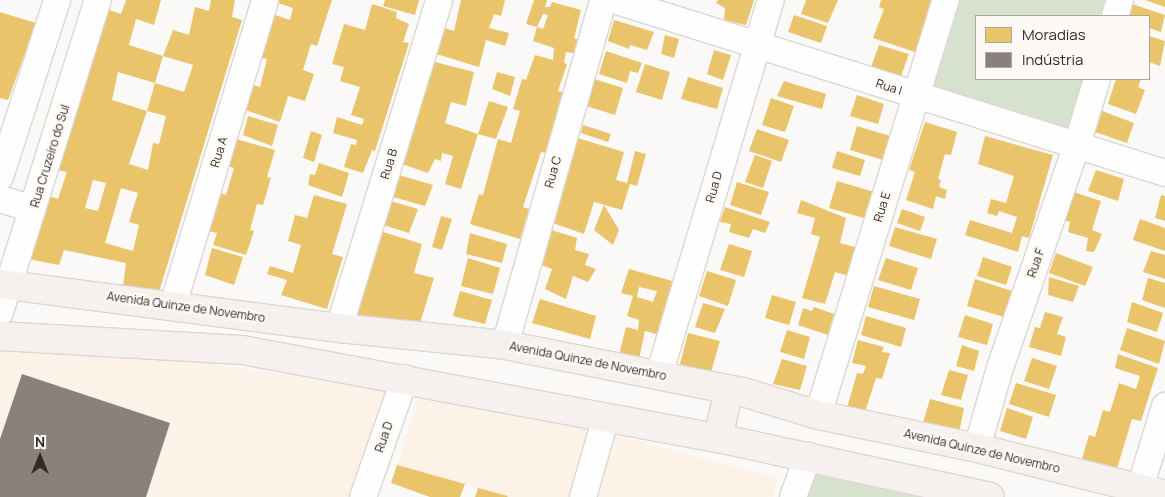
<!DOCTYPE html>
<html>
<head>
<meta charset="utf-8">
<style>
	body { margin:0 }
	#map { position:relative; width:1165px; height:497px; overflow:hidden; background:#fbf9f7; font-family:Manrope,sans-serif }
	div>[style] { position:absolute }
	[style*='--x'] { left:calc(var(--x)*1px); top:calc(var(--y)*1px); width:calc(var(--w)*1px); rotate:calc(var(--a)*1deg) }
	.industrial>* { inset:0; background:#fcf2e8 }
	.green>* { inset:0; background:#d6e2ce }
	.homes>* { inset:0; background:#e9c46a }
	.industry>* { inset:0; background:#8a817c }
	.roads { filter:drop-shadow(1px 0 #dbd6d1) drop-shadow(-1px 0 #dbd6d1) drop-shadow(0 1px #dbd6d1) drop-shadow(0 -1px #dbd6d1) }
	.minor>* { height:26px; margin:-13px; padding:0 13px; transform-origin:13px; border-radius:13px; background:#fefefe }
	.major>* { height:28px; margin:-14px; padding:0 14px; transform-origin:14px; border-radius:14px; background:#f6f0ee }
	span { translate:-50% -50%; white-space:nowrap; text-align:center; line-height:1.15; -webkit-text-stroke:5px #fdf9f5; paint-order:stroke }
	.street-label { font-size:12px; color:#312a22 }
	.legend { position:absolute; left:975px; top:15px; width:175px; height:65px; box-sizing:border-box; background:#fdf9f5; border:1px solid #aba6a1; margin:0; padding:6px 9px; list-style:none; font-size:15px; color:#312a22 }
	.legend li { display:flex; align-items:center; gap:10px; height:25px }
	.legend b { width:25px; border:1px solid #aba6a1 }
	.north { position:absolute; left:15px; top:432px; width:50px; height:50px; -webkit-text-stroke:4px #fdf9f5; paint-order:stroke; rotate:0deg; font-size:14px; font-weight:700; line-height:20px; text-align:center; color:#312a22 }
	.north::after { content:''; display:block; margin:auto; width:18px; height:22px; background:#312a22; clip-path:polygon(50% 0,100% 100%,50% 72%,0 100%) }
</style>
</head>
<body>
<div id="map">
	<div class="industrial">
		<i style="clip-path:polygon(3px 348px,196px 361px,388px 391px,351px 497px,0 497px,0 358px)"></i>
		<i style="clip-path:polygon(424px 382px,595px 420px,570px 497px,509px 497px,397px 465px)"></i>
		<i style="clip-path:polygon(616px 435px,778px 478px,773px 497px,596px 497px)"></i>
	</div>
	<div class="green">
		<i style="clip-path:polygon(953px 0,1110px 0,1105px 16px,976px 16px,976px 79px,1085px 79px,1070px 128px,1065px 133px,926px 85px)"></i>
		<i style="clip-path:polygon(815px 468px,938px 497px,804px 497px)"></i>
	</div>
	<div class="homes">
		<i style="clip-path:polygon(evenodd,126px 0,161px 0,154px 25px,136px 19px,129px 45px,163px 56px,155px 83px,118px 72px,112px 100px,147px 111px,155px 83px,184px 92px,193px 65px,163px 56px,173px 30px,189px 35px,195px 7px,209px 11px,211px 0,235px 0,232px 17px,242px 20px,159px 292px,123px 287px,126px 263px,64px 250px,59px 265px,28px 259px,49px 196px,58px 199px,67px 172px,58px 170px,106px 9px,121px 14px,126px 0,147px 111px,166px 116px,159px 144px,153px 143px,148px 170px,129px 164px,147px 111px,126px 0,93px 180px,106px 183px,98px 211px,85px 208px,93px 180px,126px 0,121px 188px,138px 193px,129px 222px,139px 225px,133px 251px,105px 243px,121px 188px)"></i>
		<i style="clip-path:polygon(279px 0,332px 0,317px 46px,311px 44px,303px 70px,314px 74px,305px 101px,288px 96px,280px 122px,245px 110px,253px 85px,260px 87px,267px 59px,261px 58px,275px 15px,290px 20px,293px 8px,278px 3px)"></i>
		<i style="clip-path:polygon(385px 0,419px 0,415px 15px,383px 6px)"></i>
		<i style="clip-path:polygon(461px 0,505px 0,501px 16px,494px 14px,489px 28px,509px 33px,505px 46px,486px 40px,479px 67px,433px 53px,441px 27px,454px 31px)"></i>
		<i style="clip-path:polygon(evenodd,534px 0,547px 0,545px 7px,550px 7px,552px 2px,581px 10px,574px 38px,582px 41px,578px 54px,566px 52px,564px 63px,567px 64px,558px 91px,566px 93px,547px 153px,541px 152px,523px 207px,529px 209px,520px 239px,470px 224px,479px 194px,483px 195px,498px 139px,511px 143px,520px 111px,513px 109px,522px 79px,526px 80px,535px 55px,553px 60px,554px 48px,533px 41px,537px 27px,526px 24px,534px 0,543px 14px,548px 15px,543px 29px,537px 27px,543px 14px)"></i>
		<i style="clip-path:polygon(718px 0,754px 0,746px 25px,724px 20px,725px 8px,716px 3px)"></i>
		<i style="clip-path:polygon(806px 0,838px 0,828px 23px,801px 14px)"></i>
		<i style="clip-path:polygon(881px 0,934px 0,918px 53px,873px 38px,884px 9px,879px 7px)"></i>
		<i style="clip-path:polygon(1145px 0,1165px 0,1165px 7px)"></i>
		<i style="clip-path:polygon(372px 4px,397px 12px,396px 18px,409px 24px,403px 42px,409px 43px,375px 151px,372px 150px,363px 173px,344px 167px,351px 144px,356px 145px,357px 140px,333px 133px,337px 117px,362px 125px,364px 119px,351px 115px,360px 87px,340px 81px,344px 67px,332px 64px,344px 24px,365px 30px)"></i>
		<i style="clip-path:polygon(1132px 4px,1165px 15px,1161px 32px,1149px 28px,1149px 16px,1128px 16px)"></i>
		<i style="clip-path:polygon(0 12px,36px 23px,8px 100px,0 98px)"></i>
		<i style="clip-path:polygon(794px 15px,827px 26px,821px 43px,788px 32px)"></i>
		<i style="clip-path:polygon(614px 20px,654px 32px,647px 50px,630px 45px,629px 49px,608px 41px)"></i>
		<i style="clip-path:polygon(665px 35px,679px 39px,674px 58px,661px 54px)"></i>
		<i style="clip-path:polygon(1149px 36px,1165px 41px,1160px 66px,1149px 62px)"></i>
		<i style="clip-path:polygon(879px 45px,909px 54px,901px 76px,871px 67px)"></i>
		<i style="clip-path:polygon(714px 50px,731px 55px,723px 80px,707px 74px)"></i>
		<i style="clip-path:polygon(606px 51px,642px 63px,638px 73px,630px 71px,627px 83px,599px 74px)"></i>
		<i style="clip-path:polygon(431px 61px,474px 72px,466px 106px,451px 102px,445px 123px,478px 134px,489px 101px,508px 107px,496px 139px,478px 134px,461px 189px,445px 184px,453px 156px,442px 153px,441px 161px,435px 159px,428px 173px,399px 163px)"></i>
		<i style="clip-path:polygon(645px 64px,670px 72px,662px 100px,636px 92px)"></i>
		<i style="clip-path:polygon(497px 72px,515px 77px,510px 96px,492px 89px)"></i>
		<i style="clip-path:polygon(688px 77px,723px 88px,717px 109px,681px 99px)"></i>
		<i style="clip-path:polygon(591px 78px,623px 88px,615px 115px,583px 105px)"></i>
		<i style="clip-path:polygon(1116px 79px,1141px 79px,1138px 87px,1145px 90px,1136px 114px,1108px 104px)"></i>
		<i style="clip-path:polygon(784px 81px,826px 94px,822px 109px,777px 96px)"></i>
		<i style="clip-path:polygon(857px 95px,884px 104px,878px 124px,850px 116px)"></i>
		<i style="clip-path:polygon(771px 98px,794px 106px,785px 132px,762px 125px)"></i>
		<i style="clip-path:polygon(1102px 111px,1134px 123px,1127px 143px,1095px 132px)"></i>
		<i style="clip-path:polygon(248px 116px,278px 125px,272px 146px,243px 135px)"></i>
		<i style="clip-path:polygon(925px 122px,957px 132px,951px 155px,945px 154px,938px 179px,941px 180px,939px 187px,947px 190px,945px 199px,936px 196px,933px 209px,906px 200px,915px 172px,909px 170px)"></i>
		<i style="clip-path:polygon(583px 125px,611px 134px,608px 142px,581px 133px)"></i>
		<i style="clip-path:polygon(857px 126px,890px 136px,883px 160px,850px 150px)"></i>
		<i style="clip-path:polygon(757px 129px,789px 140px,781px 162px,749px 151px)"></i>
		<i style="clip-path:polygon(311px 131px,322px 135px,314px 162px,303px 158px)"></i>
		<i style="clip-path:polygon(985px 136px,1053px 155px,1029px 238px,1022px 236px,1018px 252px,965px 235px,970px 220px,1012px 233px,1017px 217px,999px 211px,997px 216px,987px 213px,991px 199px,1006px 203px,1014px 176px,978px 164px)"></i>
		<i style="clip-path:polygon(574px 137px,624px 152px,616px 180px,627px 183px,635px 151px,646px 154px,637px 186px,630px 184px,622px 210px,594px 202px,584px 234px,550px 222px)"></i>
		<i style="clip-path:polygon(236px 139px,275px 150px,267px 177px,271px 178px,263px 205px,257px 204px,250px 230px,254px 231px,246px 255px,213px 245px,217px 233px,208px 231px,219px 193px,226px 195px,234px 168px,228px 166px)"></i>
		<i style="clip-path:polygon(837px 151px,865px 160px,860px 176px,832px 168px)"></i>
		<i style="clip-path:polygon(755px 155px,772px 161px,763px 188px,745px 182px)"></i>
		<i style="clip-path:polygon(319px 163px,349px 173px,342px 197px,308px 185px,310px 174px,315px 175px)"></i>
		<i style="clip-path:polygon(1096px 170px,1124px 179px,1118px 201px,1088px 191px)"></i>
		<i style="clip-path:polygon(399px 175px,433px 185px,425px 206px,393px 197px)"></i>
		<i style="clip-path:polygon(837px 181px,874px 192px,867px 219px,829px 208px)"></i>
		<i style="clip-path:polygon(737px 182px,769px 192px,761px 215px,730px 205px)"></i>
		<i style="clip-path:polygon(1070px 191px,1101px 201px,1092px 230px,1102px 234px,1094px 252px,1086px 251px,1088px 238px,1068px 232px,1070px 222px,1060px 219px)"></i>
		<i style="clip-path:polygon(314px 195px,347px 204px,332px 254px,343px 257px,327px 309px,281px 295px,287px 280px,267px 274px,270px 266px,293px 273px,301px 245px,288px 241px,295px 215px,307px 218px)"></i>
		<i style="clip-path:polygon(1161px 195px,1165px 196px,1165px 221px,1155px 218px)"></i>
		<i style="clip-path:polygon(387px 200px,418px 209px,409px 233px,380px 224px)"></i>
		<i style="clip-path:polygon(801px 200px,846px 218px,840px 243px,858px 248px,849px 276px,835px 272px,825px 304px,802px 298px,820px 237px,811px 234px,815px 218px,797px 213px)"></i>
		<i style="clip-path:polygon(604px 205px,619px 230px,613px 245px,594px 230px)"></i>
		<i style="clip-path:polygon(725px 207px,770px 222px,765px 233px,753px 229px,749px 238px,729px 232px,731px 224px,720px 222px)"></i>
		<i style="clip-path:polygon(902px 209px,925px 217px,920px 231px,897px 223px)"></i>
		<i style="clip-path:polygon(441px 216px,452px 219px,442px 250px,432px 247px)"></i>
		<i style="clip-path:polygon(1140px 219px,1165px 228px,1165px 251px,1133px 240px)"></i>
		<i style="clip-path:polygon(895px 227px,937px 239px,931px 259px,889px 246px)"></i>
		<i style="clip-path:polygon(548px 229px,577px 238px,575px 250px,589px 254px,585px 265px,596px 269px,588px 282px,573px 276px,566px 299px,545px 289px,552px 269px,539px 264px)"></i>
		<i style="clip-path:polygon(383px 232px,422px 244px,414px 273px,434px 278px,419px 326px,351px 318px,369px 260px,374px 261px)"></i>
		<i style="clip-path:polygon(470px 233px,507px 244px,502px 263px,466px 254px)"></i>
		<i style="clip-path:polygon(729px 244px,752px 251px,744px 277px,720px 270px)"></i>
		<i style="clip-path:polygon(212px 248px,243px 257px,234px 285px,205px 275px)"></i>
		<i style="clip-path:polygon(1151px 251px,1165px 255px,1165px 279px,1143px 272px)"></i>
		<i style="clip-path:polygon(1056px 253px,1093px 267px,1085px 286px,1049px 273px)"></i>
		<i style="clip-path:polygon(983px 257px,1012px 267px,1006px 285px,977px 276px)"></i>
		<i style="clip-path:polygon(468px 258px,500px 268px,493px 294px,461px 286px)"></i>
		<i style="clip-path:polygon(886px 258px,918px 268px,911px 290px,878px 280px)"></i>
		<i style="clip-path:polygon(evenodd,629px 269px,676px 282px,665px 306px,668px 307px,660px 335px,645px 331px,639px 359px,619px 355px,626px 327px,638px 330px,639px 320px,627px 316px,633px 296px,621px 293px,629px 269px,639px 287px,657px 291px,653px 302px,637px 297px,639px 287px)"></i>
		<i style="clip-path:polygon(707px 271px,736px 280px,728px 306px,699px 296px)"></i>
		<i style="clip-path:polygon(1049px 277px,1079px 286px,1073px 302px,1048px 295px)"></i>
		<i style="clip-path:polygon(1148px 278px,1165px 283px,1165px 308px,1142px 300px)"></i>
		<i style="clip-path:polygon(975px 279px,1012px 291px,1004px 317px,967px 306px)"></i>
		<i style="clip-path:polygon(874px 286px,920px 299px,914px 320px,868px 307px)"></i>
		<i style="clip-path:polygon(460px 291px,492px 300px,485px 324px,453px 316px)"></i>
		<i style="clip-path:polygon(772px 295px,796px 302px,789px 325px,765px 318px)"></i>
		<i style="clip-path:polygon(540px 299px,596px 316px,590px 339px,532px 323px)"></i>
		<i style="clip-path:polygon(1132px 302px,1163px 313px,1157px 332px,1127px 322px)"></i>
		<i style="clip-path:polygon(703px 303px,725px 309px,715px 333px,695px 327px)"></i>
		<i style="clip-path:polygon(814px 307px,834px 314px,828px 335px,798px 325px,803px 308px,812px 311px)"></i>
		<i style="clip-path:polygon(1045px 312px,1063px 317px,1057px 334px,1066px 337px,1061px 356px,1029px 347px,1035px 327px,1040px 328px)"></i>
		<i style="clip-path:polygon(965px 315px,993px 324px,987px 345px,958px 337px)"></i>
		<i style="clip-path:polygon(866px 316px,906px 328px,901px 347px,861px 335px)"></i>
		<i style="clip-path:polygon(1127px 328px,1165px 341px,1159px 364px,1120px 350px)"></i>
		<i style="clip-path:polygon(787px 330px,810px 337px,804px 359px,780px 352px)"></i>
		<i style="clip-path:polygon(688px 333px,720px 341px,711px 372px,680px 364px)"></i>
		<i style="clip-path:polygon(858px 340px,884px 347px,882px 352px,890px 353px,882px 379px,876px 378px,865px 412px,847px 408px,857px 373px,863px 374px,866px 366px,852px 363px)"></i>
		<i style="clip-path:polygon(962px 345px,979px 351px,974px 371px,956px 366px)"></i>
		<i style="clip-path:polygon(1118px 354px,1158px 368px,1141px 421px,1132px 419px,1115px 475px,1080px 466px,1089px 435px,1095px 437px,1103px 410px,1110px 412px,1119px 383px,1136px 389px,1140px 376px,1115px 368px)"></i>
		<i style="clip-path:polygon(1032px 358px,1057px 366px,1049px 389px,1024px 381px)"></i>
		<i style="clip-path:polygon(782px 359px,807px 366px,800px 390px,773px 384px)"></i>
		<i style="clip-path:polygon(949px 370px,968px 375px,961px 400px,941px 395px)"></i>
		<i style="clip-path:polygon(1016px 383px,1056px 395px,1049px 417px,1009px 404px)"></i>
		<i style="clip-path:polygon(930px 399px,964px 408px,959px 433px,923px 423px)"></i>
		<i style="clip-path:polygon(1007px 408px,1033px 417px,1026px 439px,1000px 431px)"></i>
		<i style="clip-path:polygon(397px 465px,465px 484px,460px 497px,430px 497px,391px 483px)"></i>
		<i style="clip-path:polygon(478px 488px,508px 496px,507px 497px,475px 497px)"></i>
	</div>
	<div class="industry">
		<i style="clip-path:polygon(22px 374px,170px 423px,146px 497px,0 497px,0 439px)"></i>
	</div>
	<div class="roads">
		<div class="minor">
			<i style="--x:614;--y:0;--w:578;--a:17.43"></i>
			<i style="--x:1115;--y:16;--w:17;--a:-73"></i>
			<i style="--x:0;--y:177;--w:186;--a:-72.1"></i>
			<i style="--x:0;--y:199;--w:34;--a:17"></i>
			<i style="--x:173;--y:305;--w:319;--a:-73.2"></i>
			<i style="--x:0;--y:312;--w:327;--a:-72.6"></i>
			<i style="--x:339;--y:328;--w:343;--a:-73"></i>
			<i style="--x:505;--y:345;--w:359;--a:-74.1"></i>
			<i style="--x:659;--y:375;--w:391;--a:-73.4"></i>
			<i style="--x:818;--y:415;--w:434;--a:-72.9"></i>
			<i style="--x:977;--y:448;--w:83;--a:-74"></i>
			<i style="--x:1000;--y:368;--w:236;--a:-71"></i>
			<i style="--x:1077;--y:145;--w:69;--a:-73.1"></i>
			<i style="--x:1140;--y:488;--w:86;--a:-73"></i>
			<i style="--x:363;--y:497;--w:126;--a:-70.6"></i>
			<i style="--x:583;--y:497;--w:83;--a:-74"></i>
			<i style="--x:793;--y:497;--w:44;--a:-69.9"></i>
		</div>
		<div class="major">
			<i style="--x:0;--y:284;--w:342;--a:7.4"></i>
			<i style="--x:339;--y:328;--w:167;--a:5.8"></i>
			<i style="--x:505;--y:345;--w:243;--a:11.2"></i>
			<i style="--x:743;--y:392;--w:78;--a:17"></i>
			<i style="--x:818;--y:415;--w:162;--a:11.7"></i>
			<i style="--x:977;--y:448;--w:194;--a:14"></i>
			<i style="--x:0;--y:336;--w:242;--a:3.3"></i>
			<i style="--x:242;--y:350;--w:484;--a:10.5"></i>
			<i style="--x:718;--y:438;--w:278;--a:12.2"></i>
			<i style="--x:718;--y:438;--w:50;--a:-77.3"></i>
		</div>
	</div>
	<div class="street-label">
		<span style="left:889px;top:87px;rotate:18deg">Rua I</span>
		<span style="left:219px;top:152px;rotate:-73deg">Rua A</span>
		<span style="left:50px;top:156px;rotate:-73deg">Rua Cruzeiro do Sul</span>
		<span style="left:389px;top:164px;rotate:-73deg">Rua B</span>
		<span style="left:553px;top:172px;rotate:-74deg">Rua C</span>
		<span style="left:714px;top:187px;rotate:-74deg">Rua D</span>
		<span style="left:882px;top:207px;rotate:-73deg">Rua E</span>
		<span style="left:1036px;top:263px;rotate:-71deg">Rua F</span>
		<span style="left:186px;top:307px;rotate:8deg">Avenida Quinze de Novembro</span>
		<span style="left:588px;top:361px;rotate:11deg">Avenida Quinze de Novembro</span>
		<span style="left:384px;top:437px;rotate:-71deg">Rua D</span>
		<span style="left:982px;top:451px;rotate:13deg">Avenida Quinze de Novembro</span>
	</div>
	<ul class="legend">
	<li><b style="height:14px;background:#e9c46a"></b>Moradias</li>
	<li><b style="height:14px;background:#8a817c"></b>Indústria</li>
	</ul>
	<div class="north">N</div>
</div>
</body>
</html>
